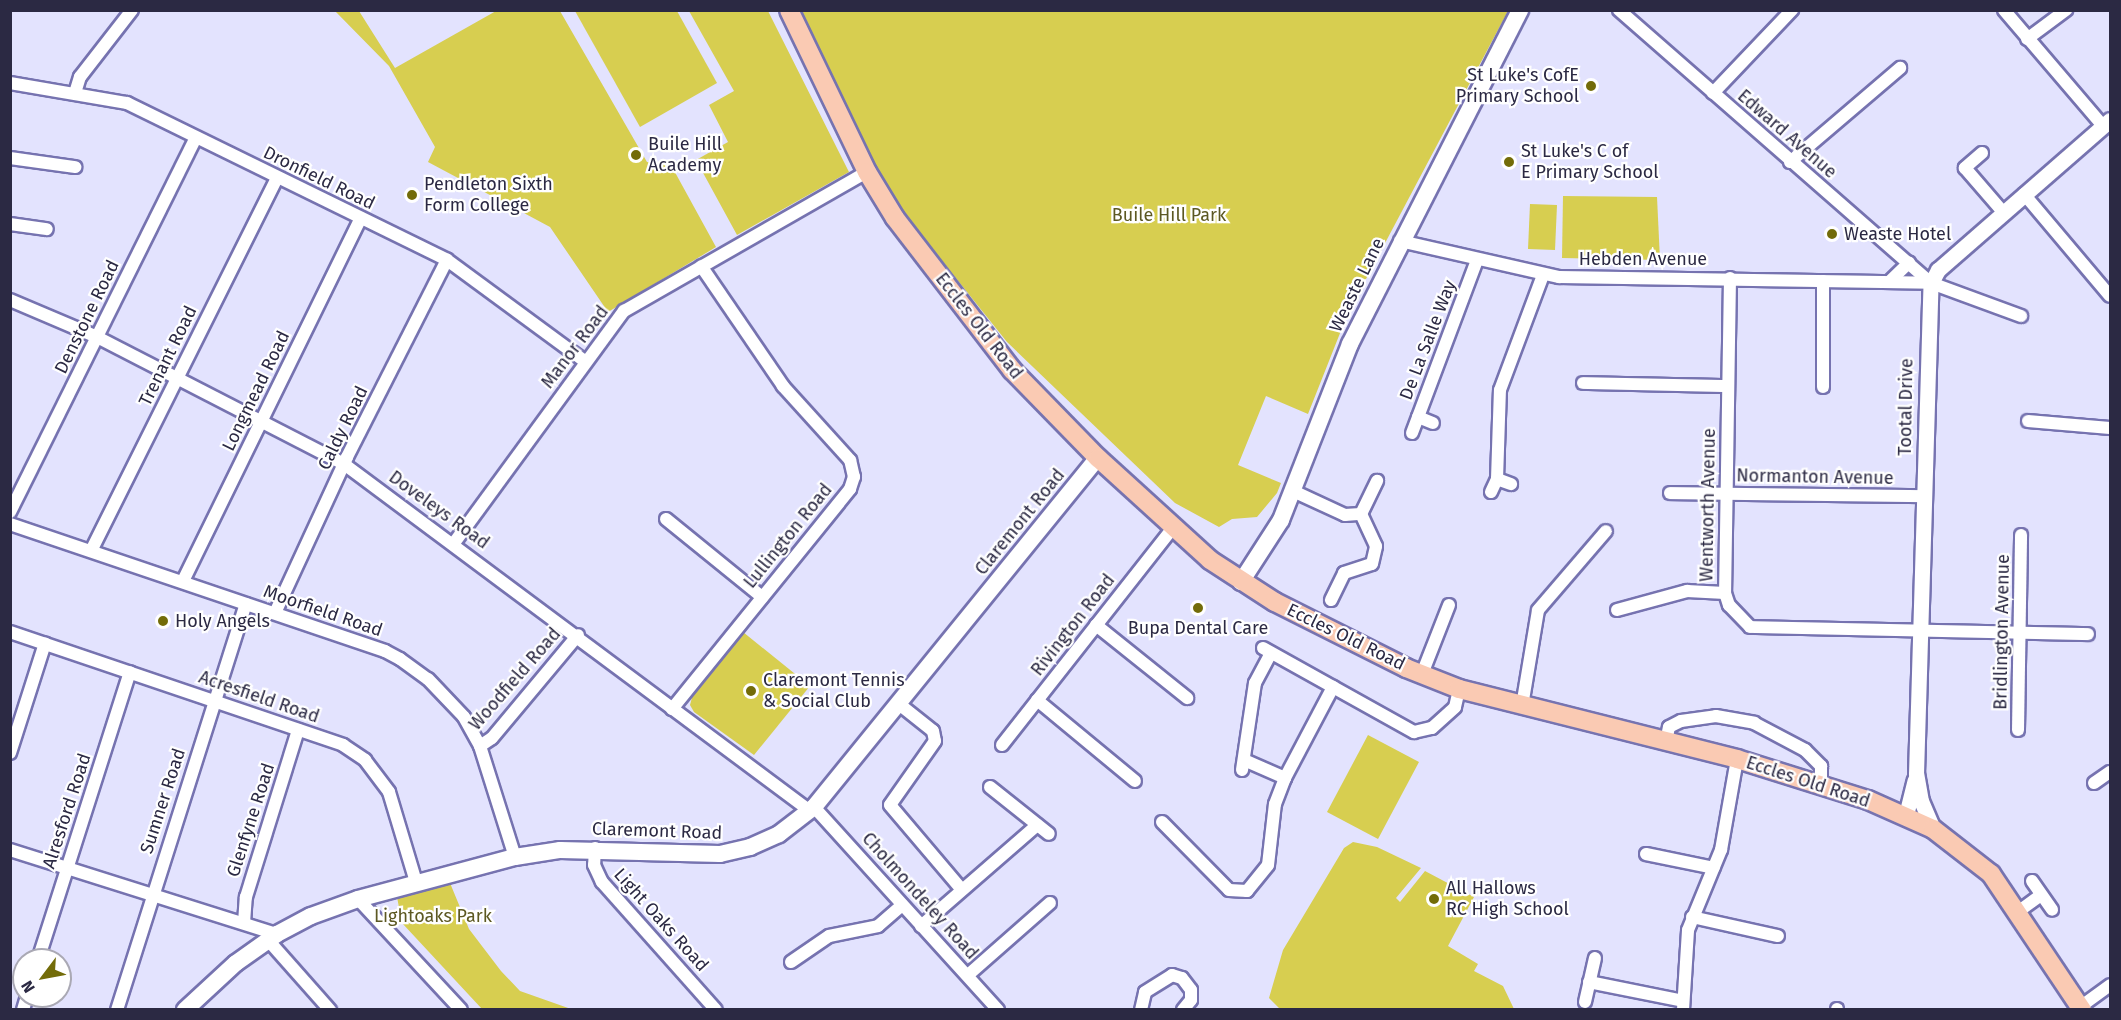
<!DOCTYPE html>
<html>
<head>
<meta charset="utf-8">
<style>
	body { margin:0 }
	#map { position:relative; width:2121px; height:1020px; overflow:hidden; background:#e3e3fe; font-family:"Fira Sans",sans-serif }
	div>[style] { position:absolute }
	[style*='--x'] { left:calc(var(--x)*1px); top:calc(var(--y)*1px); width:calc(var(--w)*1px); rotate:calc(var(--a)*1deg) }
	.green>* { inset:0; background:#d7ce50 }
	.roads { filter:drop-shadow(2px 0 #7673b0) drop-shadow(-2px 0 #7673b0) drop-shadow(0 2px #7673b0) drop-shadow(0 -2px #7673b0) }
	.minor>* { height:12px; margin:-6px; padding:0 6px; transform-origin:6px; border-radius:6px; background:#fff }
	.tertiary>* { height:15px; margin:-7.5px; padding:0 7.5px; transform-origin:7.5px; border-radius:7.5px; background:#fff }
	.secondary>* { height:16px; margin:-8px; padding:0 8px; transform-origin:8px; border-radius:8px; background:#fff }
	.primary>* { height:18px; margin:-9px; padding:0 9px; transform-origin:9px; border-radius:9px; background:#facab3 }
	.dots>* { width:16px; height:16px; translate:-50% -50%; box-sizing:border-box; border:3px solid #fff; border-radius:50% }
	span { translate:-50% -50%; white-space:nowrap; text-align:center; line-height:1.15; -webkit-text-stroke:4.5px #fff; paint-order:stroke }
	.poi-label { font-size:18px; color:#2b2943 }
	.right { translate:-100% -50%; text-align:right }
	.left { translate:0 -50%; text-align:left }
	.street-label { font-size:18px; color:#2b2943 }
	.park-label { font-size:18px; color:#5c5822 }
	.frame { position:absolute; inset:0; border:12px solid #2b2943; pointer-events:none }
	.north { position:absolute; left:12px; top:948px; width:60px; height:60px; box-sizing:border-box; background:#fff; border:2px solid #aaa9b4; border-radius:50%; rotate:238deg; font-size:16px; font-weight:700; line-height:24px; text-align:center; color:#2b2943 }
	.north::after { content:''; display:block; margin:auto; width:21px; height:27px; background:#736c09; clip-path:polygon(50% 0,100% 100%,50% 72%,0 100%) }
</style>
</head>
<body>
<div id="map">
	<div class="green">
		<i style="clip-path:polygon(335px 11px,359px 11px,395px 68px,496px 11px,560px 11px,647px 162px,671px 165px,716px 247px,608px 312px,550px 227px,428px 162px,435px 147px,389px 66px)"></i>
		<i style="clip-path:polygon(575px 11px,677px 11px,717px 83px,640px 127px)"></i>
		<i style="clip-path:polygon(689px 11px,768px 11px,849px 172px,737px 235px,696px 160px,728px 142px,709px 105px,734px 91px)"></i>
		<i style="clip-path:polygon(796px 11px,1508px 11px,1348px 313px,1308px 414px,1266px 396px,1238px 465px,1281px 483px,1277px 493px,1257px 517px,1232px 519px,1219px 527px,1175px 503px,1007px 342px,887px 192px)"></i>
		<i style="clip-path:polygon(1563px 196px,1657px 197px,1660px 260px,1562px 258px)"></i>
		<i style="clip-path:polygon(1530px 204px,1557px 205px,1555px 250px,1528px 249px)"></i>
		<i style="clip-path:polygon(743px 632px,810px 686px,754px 755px,694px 712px,690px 705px,693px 694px)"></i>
		<i style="clip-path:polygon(1368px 735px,1419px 762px,1378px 839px,1327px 812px)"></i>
		<i style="clip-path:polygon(1353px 842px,1377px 847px,1421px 868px,1396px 898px,1400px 902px,1425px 871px,1474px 897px,1448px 946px,1478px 964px,1474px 971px,1503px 986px,1514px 1009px,1281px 1010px,1269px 998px,1283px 950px,1344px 848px)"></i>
		<i style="clip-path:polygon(450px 883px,469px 929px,501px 971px,520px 991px,571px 1009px,482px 1009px,402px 923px,397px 897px)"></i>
	</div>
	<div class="roads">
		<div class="minor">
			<i style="--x:1619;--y:10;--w:415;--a:41.2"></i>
			<i style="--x:1931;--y:283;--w:96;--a:20.1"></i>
			<i style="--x:2004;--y:10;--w:154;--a:49.5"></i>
			<i style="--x:2027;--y:39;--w:49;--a:-36.6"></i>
			<i style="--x:10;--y:83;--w:119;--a:9.7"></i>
			<i style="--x:127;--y:103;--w:356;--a:26.1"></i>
			<i style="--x:447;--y:260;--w:172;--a:36.3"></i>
			<i style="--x:75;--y:93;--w:17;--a:-73"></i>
			<i style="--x:80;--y:77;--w:85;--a:-52.2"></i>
			<i style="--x:1713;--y:93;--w:115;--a:-46.4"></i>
			<i style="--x:1982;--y:153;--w:23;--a:139"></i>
			<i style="--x:1965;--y:168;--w:58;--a:49.2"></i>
			<i style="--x:10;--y:158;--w:66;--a:7.9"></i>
			<i style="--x:1790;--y:162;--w:145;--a:-40.5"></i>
			<i style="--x:2024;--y:194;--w:133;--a:49.9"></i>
			<i style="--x:10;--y:224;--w:37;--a:8"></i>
			<i style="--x:1400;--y:241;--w:163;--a:12.8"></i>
			<i style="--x:1559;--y:277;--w:372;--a:0.9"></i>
			<i style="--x:1730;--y:278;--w:315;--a:90.9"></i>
			<i style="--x:1725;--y:593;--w:13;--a:72"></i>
			<i style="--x:1729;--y:605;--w:30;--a:46"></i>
			<i style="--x:1750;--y:627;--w:338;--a:1.2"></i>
			<i style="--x:1889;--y:282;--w:28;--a:-44"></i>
			<i style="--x:10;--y:300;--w:95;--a:23"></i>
			<i style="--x:97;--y:337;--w:278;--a:27.2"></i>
			<i style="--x:344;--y:464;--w:581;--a:36.67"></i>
			<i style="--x:1583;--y:383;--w:145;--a:1.2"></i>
			<i style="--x:1823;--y:387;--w:106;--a:-90"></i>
			<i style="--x:1418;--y:417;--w:16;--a:22"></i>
			<i style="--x:2028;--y:421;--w:82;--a:4.9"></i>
			<i style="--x:1412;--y:433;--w:185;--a:-69.4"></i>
			<i style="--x:1497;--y:479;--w:15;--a:20"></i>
			<i style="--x:1293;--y:491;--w:57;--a:24.8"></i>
			<i style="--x:1345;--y:515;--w:16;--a:-4"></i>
			<i style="--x:1361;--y:514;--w:37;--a:-64"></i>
			<i style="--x:1491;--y:492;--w:14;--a:-65"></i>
			<i style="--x:1497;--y:479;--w:89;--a:-88.1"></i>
			<i style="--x:1500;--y:390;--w:123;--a:-69.5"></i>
			<i style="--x:1670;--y:493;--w:253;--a:0.7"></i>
			<i style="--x:10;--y:512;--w:418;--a:-63.6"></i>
			<i style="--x:666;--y:519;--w:124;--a:39.1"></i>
			<i style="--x:10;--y:524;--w:396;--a:18.7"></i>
			<i style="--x:385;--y:651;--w:17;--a:28"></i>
			<i style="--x:400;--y:659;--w:34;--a:36"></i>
			<i style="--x:428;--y:679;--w:52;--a:46.5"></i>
			<i style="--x:464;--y:717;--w:33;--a:61"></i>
			<i style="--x:480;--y:746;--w:116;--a:72.5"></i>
			<i style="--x:454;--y:543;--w:288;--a:-53.8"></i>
			<i style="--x:624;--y:311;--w:280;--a:-29.8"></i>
			<i style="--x:91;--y:551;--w:417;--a:-63.5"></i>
			<i style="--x:183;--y:581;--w:404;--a:-63.9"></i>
			<i style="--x:1331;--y:600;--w:30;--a:-64"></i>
			<i style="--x:1344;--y:573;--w:29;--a:-18"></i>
			<i style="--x:1372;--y:564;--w:18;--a:-77"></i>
			<i style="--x:1376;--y:546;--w:35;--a:-115"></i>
			<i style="--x:1617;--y:610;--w:73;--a:-15.2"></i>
			<i style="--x:1687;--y:591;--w:38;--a:3"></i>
			<i style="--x:275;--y:613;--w:172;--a:-65.2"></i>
			<i style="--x:347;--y:457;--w:221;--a:-63.1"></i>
			<i style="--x:1096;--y:625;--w:117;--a:38.7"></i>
			<i style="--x:10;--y:632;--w:352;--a:18.7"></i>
			<i style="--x:343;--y:745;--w:27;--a:34"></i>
			<i style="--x:365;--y:760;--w:40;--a:53"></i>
			<i style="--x:389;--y:792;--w:94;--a:73.3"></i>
			<i style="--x:1263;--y:648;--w:173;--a:29.1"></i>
			<i style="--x:1414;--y:732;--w:18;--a:-13"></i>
			<i style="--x:1432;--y:728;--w:31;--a:-42"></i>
			<i style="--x:1455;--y:707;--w:18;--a:-77"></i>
			<i style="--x:1422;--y:674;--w:74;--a:-68.6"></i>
			<i style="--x:1037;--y:700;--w:127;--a:39.6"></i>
			<i style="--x:899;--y:704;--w:43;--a:38.5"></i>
			<i style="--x:933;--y:731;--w:10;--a:79"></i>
			<i style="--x:935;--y:741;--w:78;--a:125.1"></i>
			<i style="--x:890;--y:805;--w:111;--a:49.7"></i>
			<i style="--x:1522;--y:706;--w:97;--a:-80.5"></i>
			<i style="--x:1538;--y:610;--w:104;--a:-49.3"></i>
			<i style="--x:672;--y:709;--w:283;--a:-51"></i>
			<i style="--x:850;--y:489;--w:13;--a:-72"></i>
			<i style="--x:854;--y:477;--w:17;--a:-103"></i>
			<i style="--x:850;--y:460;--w:100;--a:-132.2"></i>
			<i style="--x:783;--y:386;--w:145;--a:-124.3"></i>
			<i style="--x:2018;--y:730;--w:195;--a:-89.1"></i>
			<i style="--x:1666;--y:742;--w:15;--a:-79"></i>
			<i style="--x:1669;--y:727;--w:13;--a:-27"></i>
			<i style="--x:1681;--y:721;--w:35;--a:-8"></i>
			<i style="--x:1716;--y:716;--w:39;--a:10"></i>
			<i style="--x:1754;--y:723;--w:58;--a:27.9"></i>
			<i style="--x:1805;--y:750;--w:23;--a:45"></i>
			<i style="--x:1821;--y:766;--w:20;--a:90"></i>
			<i style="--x:1002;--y:745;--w:276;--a:-51.8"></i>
			<i style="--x:480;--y:746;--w:14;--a:-34"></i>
			<i style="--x:492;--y:738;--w:134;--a:-50.1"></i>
			<i style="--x:10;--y:753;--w:115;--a:-72.3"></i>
			<i style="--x:1244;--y:760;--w:45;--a:23.7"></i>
			<i style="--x:1242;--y:770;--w:88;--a:-81.5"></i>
			<i style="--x:1255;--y:683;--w:34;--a:-62"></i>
			<i style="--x:2094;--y:783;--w:19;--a:-35"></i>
			<i style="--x:990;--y:787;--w:75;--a:38.5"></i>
			<i style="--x:814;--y:807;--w:274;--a:47.8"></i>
			<i style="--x:1162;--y:822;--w:95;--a:45.4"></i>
			<i style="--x:1229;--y:890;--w:18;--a:3"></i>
			<i style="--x:1247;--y:891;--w:33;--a:-51"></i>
			<i style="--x:1268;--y:865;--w:61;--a:-83.5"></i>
			<i style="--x:1275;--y:804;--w:28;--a:-69"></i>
			<i style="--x:1285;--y:778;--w:103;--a:-62.2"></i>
			<i style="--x:595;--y:848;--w:17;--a:93"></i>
			<i style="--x:594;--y:865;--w:19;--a:65"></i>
			<i style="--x:602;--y:882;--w:171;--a:48.3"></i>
			<i style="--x:10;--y:850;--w:280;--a:17.5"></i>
			<i style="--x:1646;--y:854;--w:69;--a:11.6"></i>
			<i style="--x:2032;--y:881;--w:35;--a:55"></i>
			<i style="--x:358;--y:899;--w:151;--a:47.1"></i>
			<i style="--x:2019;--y:911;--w:27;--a:-36"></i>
			<i style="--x:1692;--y:917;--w:88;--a:12.5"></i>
			<i style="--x:244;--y:923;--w:26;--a:-86"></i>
			<i style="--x:246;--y:897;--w:175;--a:-72.7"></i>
			<i style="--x:921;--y:926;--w:154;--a:-41"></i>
			<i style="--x:268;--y:940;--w:94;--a:48.5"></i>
			<i style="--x:38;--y:960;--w:302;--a:-72.3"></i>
			<i style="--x:791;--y:962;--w:46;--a:-34.4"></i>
			<i style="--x:829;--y:936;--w:50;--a:-11.5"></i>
			<i style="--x:878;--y:926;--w:32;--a:-41"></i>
			<i style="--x:968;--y:975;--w:109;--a:-41.3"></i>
			<i style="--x:1589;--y:982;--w:96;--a:11.4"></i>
			<i style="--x:1585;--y:1002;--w:45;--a:-77.2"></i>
			<i style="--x:2080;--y:1007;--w:37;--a:-36"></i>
			<i style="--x:23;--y:1010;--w:15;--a:-74"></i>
			<i style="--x:117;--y:1010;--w:426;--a:-72.4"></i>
			<i style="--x:1141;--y:1010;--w:18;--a:-77"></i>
			<i style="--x:1145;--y:992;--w:32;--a:-32"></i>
			<i style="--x:1172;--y:975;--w:10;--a:17"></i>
			<i style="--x:1182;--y:978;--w:15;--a:53"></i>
			<i style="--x:1191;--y:990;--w:10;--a:90"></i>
			<i style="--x:1191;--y:1000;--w:13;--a:129"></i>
			<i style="--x:1683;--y:1010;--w:80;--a:-86.4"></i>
			<i style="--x:1688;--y:930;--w:87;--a:-67.6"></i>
			<i style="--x:1721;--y:850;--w:92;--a:-80"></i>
			<i style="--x:1837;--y:1010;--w:1;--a:-90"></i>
		</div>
		<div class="tertiary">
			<i style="--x:1906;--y:815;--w:36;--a:-76"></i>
			<i style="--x:1933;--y:829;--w:30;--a:-113"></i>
			<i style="--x:1921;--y:801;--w:27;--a:-100"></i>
			<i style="--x:1916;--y:774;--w:491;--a:-88.3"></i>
			<i style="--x:1931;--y:283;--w:15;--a:-62"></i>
			<i style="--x:1938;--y:270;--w:228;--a:-41.1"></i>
		</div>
		<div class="secondary">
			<i style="--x:1241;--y:582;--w:74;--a:-57.2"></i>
			<i style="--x:1281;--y:520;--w:189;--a:-68.6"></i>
			<i style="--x:1350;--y:344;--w:375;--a:-63"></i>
			<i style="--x:185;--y:1010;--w:69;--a:-42.7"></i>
			<i style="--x:236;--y:963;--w:50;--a:-35.3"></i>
			<i style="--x:277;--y:934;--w:38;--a:-28"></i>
			<i style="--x:311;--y:916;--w:50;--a:-19.9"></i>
			<i style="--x:358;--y:899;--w:163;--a:-15"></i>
			<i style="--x:515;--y:857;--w:46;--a:-8.8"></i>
			<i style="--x:560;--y:850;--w:160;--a:1.4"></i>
			<i style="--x:720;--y:854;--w:31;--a:-13"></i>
			<i style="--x:750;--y:847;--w:32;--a:-24"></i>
			<i style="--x:779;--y:834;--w:44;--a:-37.6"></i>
			<i style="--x:814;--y:807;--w:450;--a:-50.9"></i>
		</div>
		<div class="primary">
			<i style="--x:789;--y:10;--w:180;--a:64.3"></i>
			<i style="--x:867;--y:172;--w:54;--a:58.7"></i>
			<i style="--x:895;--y:218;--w:192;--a:52.4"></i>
			<i style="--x:1012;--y:370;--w:123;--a:45.7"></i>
			<i style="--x:1098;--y:458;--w:151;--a:42.3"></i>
			<i style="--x:1210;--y:560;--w:77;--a:32.9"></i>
			<i style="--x:1275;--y:602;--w:147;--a:26.7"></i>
			<i style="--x:1406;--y:668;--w:57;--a:21.6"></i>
			<i style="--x:1459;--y:689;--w:287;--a:14.1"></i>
			<i style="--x:1737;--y:759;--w:137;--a:17.4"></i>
			<i style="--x:1868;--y:800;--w:71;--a:24"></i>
			<i style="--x:1933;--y:829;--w:73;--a:37.8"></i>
			<i style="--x:1991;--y:874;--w:164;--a:56.2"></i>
		</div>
	</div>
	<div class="dots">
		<i style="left:1591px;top:86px;background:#736c09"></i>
		<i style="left:636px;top:155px;background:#736c09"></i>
		<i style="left:1509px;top:162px;background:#736c09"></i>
		<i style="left:412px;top:195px;background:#736c09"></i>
		<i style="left:1832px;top:234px;background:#736c09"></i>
		<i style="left:1198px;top:608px;background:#736c09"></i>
		<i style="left:163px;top:621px;background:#736c09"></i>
		<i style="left:751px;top:691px;background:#736c09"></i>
		<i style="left:1434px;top:899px;background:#736c09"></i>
	</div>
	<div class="poi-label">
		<span class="right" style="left:1579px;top:86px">St Luke's CofE<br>Primary School</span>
		<span class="left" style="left:648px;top:155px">Buile Hill<br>Academy</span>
		<span class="left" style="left:1521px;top:162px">St Luke's C of<br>E Primary School</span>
		<span class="left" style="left:424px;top:195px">Pendleton Sixth<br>Form College</span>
		<span class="left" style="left:1844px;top:234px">Weaste Hotel</span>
		<span class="left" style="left:175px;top:621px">Holy Angels</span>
		<span style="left:1198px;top:628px">Bupa Dental Care</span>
		<span class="left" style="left:763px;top:691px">Claremont Tennis<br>&amp; Social Club</span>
		<span class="left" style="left:1446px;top:899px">All Hallows<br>RC High School</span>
	</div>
	<div class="street-label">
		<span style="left:1787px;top:134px;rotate:41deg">Edward Avenue</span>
		<span style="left:319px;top:178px;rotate:26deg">Dronfield Road</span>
		<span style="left:1643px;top:259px">Hebden Avenue</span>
		<span style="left:1357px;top:285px;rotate:-64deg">Weaste Lane</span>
		<span style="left:87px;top:317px;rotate:-64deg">Denstone Road</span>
		<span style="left:979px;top:326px;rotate:52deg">Eccles Old Road</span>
		<span style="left:1428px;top:340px;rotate:-69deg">De La Salle Way</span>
		<span style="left:575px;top:347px;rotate:-53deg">Manor Road</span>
		<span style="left:168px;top:356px;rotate:-64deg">Trenant Road</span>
		<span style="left:256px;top:391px;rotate:-64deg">Longmead Road</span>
		<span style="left:1906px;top:407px;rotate:-89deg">Tootal Drive</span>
		<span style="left:343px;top:428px;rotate:-64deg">Caldy Road</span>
		<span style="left:1815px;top:477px;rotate:1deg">Normanton Avenue</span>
		<span style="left:1708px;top:505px;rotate:-89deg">Wentworth Avenue</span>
		<span style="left:439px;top:510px;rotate:36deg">Doveleys Road</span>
		<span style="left:1020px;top:522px;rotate:-51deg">Claremont Road</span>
		<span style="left:788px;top:536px;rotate:-51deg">Lullington Road</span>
		<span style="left:323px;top:611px;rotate:19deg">Moorfield Road</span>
		<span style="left:1073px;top:625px;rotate:-52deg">Rivington Road</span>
		<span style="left:2002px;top:632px;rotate:-89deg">Bridlington Avenue</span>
		<span style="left:1346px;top:637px;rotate:26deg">Eccles Old Road</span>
		<span style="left:515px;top:679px;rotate:-49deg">Woodfield Road</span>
		<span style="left:259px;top:697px;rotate:19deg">Acresfield Road</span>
		<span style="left:1808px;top:782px;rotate:18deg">Eccles Old Road</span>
		<span style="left:163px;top:801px;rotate:-72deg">Sumner Road</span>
		<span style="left:67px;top:811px;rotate:-72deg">Alresford Road</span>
		<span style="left:251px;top:820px;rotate:-72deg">Glenfyne Road</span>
		<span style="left:657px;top:831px;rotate:2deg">Claremont Road</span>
		<span style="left:920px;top:896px;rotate:48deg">Cholmondeley Road</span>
		<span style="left:661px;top:920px;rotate:48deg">Light Oaks Road</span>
	</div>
	<div class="park-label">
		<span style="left:1169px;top:215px">Buile Hill Park</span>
		<span style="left:433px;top:916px">Lightoaks Park</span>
	</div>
	<div class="frame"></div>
	<div class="north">N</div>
</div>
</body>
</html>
